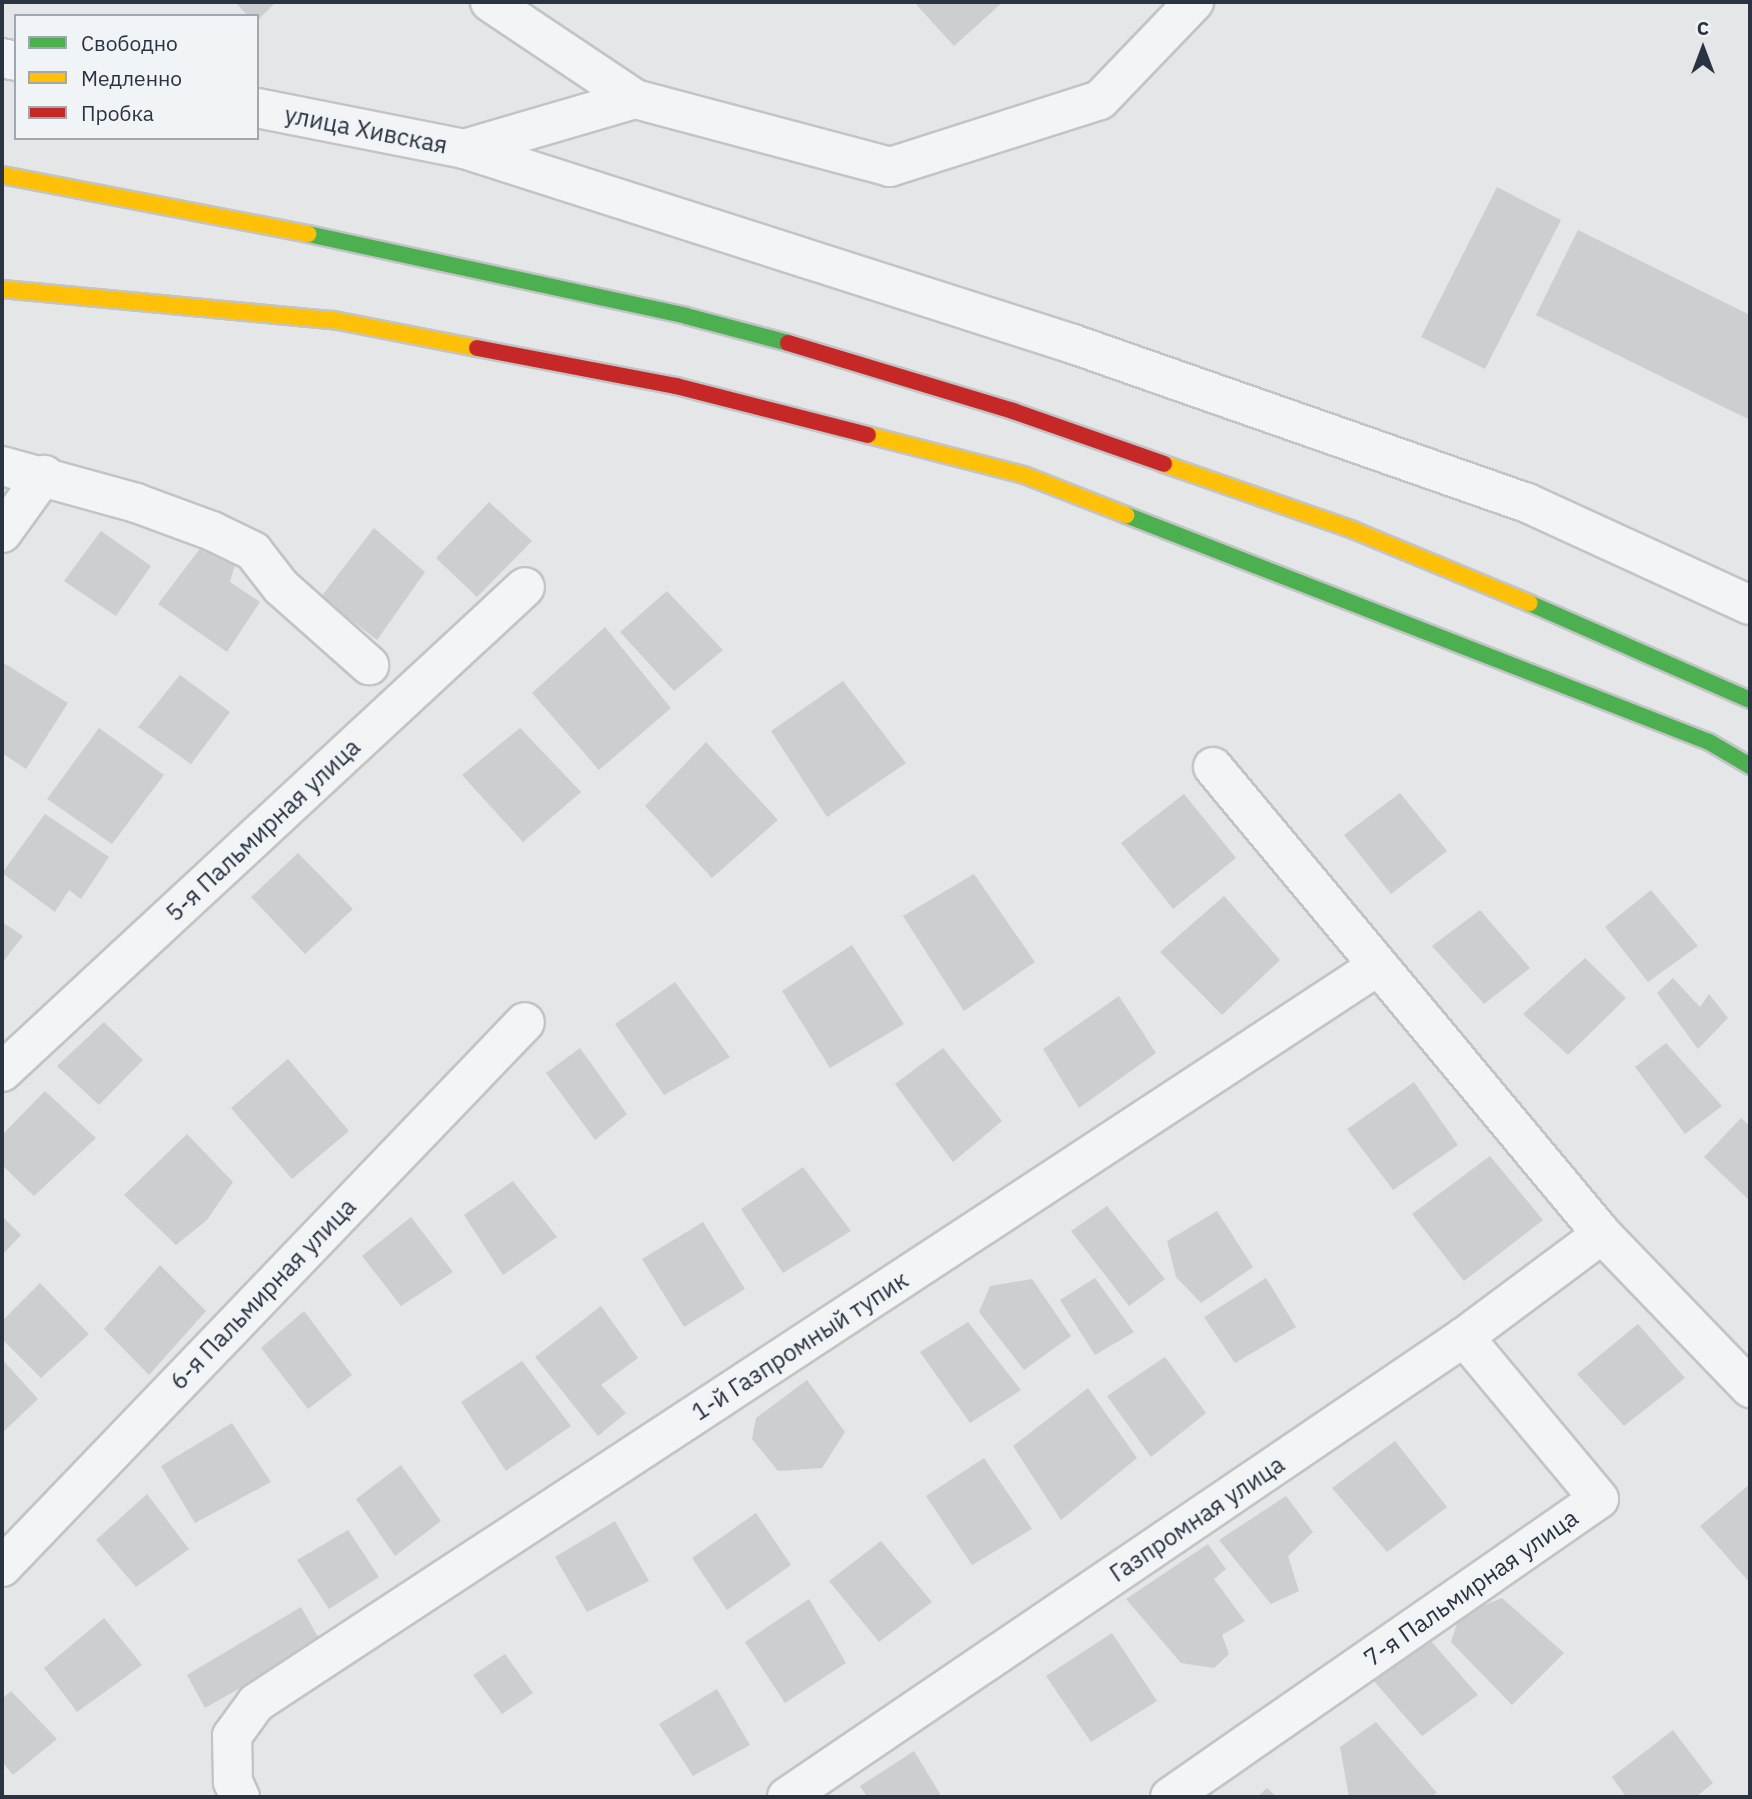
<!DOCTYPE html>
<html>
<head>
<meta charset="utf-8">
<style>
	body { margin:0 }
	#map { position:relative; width:1752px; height:1799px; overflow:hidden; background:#e4e6e8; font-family:"IBM Plex Sans",sans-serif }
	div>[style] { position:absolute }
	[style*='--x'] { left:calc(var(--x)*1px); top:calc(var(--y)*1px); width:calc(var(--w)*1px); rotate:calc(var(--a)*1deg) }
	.building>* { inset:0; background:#ccced0 }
	.roads { filter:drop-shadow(2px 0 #c2c4c6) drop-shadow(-2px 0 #c2c4c6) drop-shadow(0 2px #c2c4c6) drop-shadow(0 -2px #c2c4c6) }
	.street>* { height:38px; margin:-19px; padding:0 19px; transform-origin:19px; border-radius:19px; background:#f2f4f5 }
	.fast>* { height:16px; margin:-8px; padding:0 8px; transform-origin:8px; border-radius:8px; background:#4caf50 }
	.slow>* { height:16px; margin:-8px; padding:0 8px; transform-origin:8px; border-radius:8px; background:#ffc107 }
	.jam>* { height:16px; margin:-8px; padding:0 8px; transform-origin:8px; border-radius:8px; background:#c62828 }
	span { translate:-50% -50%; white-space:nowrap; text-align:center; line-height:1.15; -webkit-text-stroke:6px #f1f4f7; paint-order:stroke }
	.street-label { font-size:24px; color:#2a3341 }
	.frame { position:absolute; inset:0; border:4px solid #2a3341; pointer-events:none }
	.legend { position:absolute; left:14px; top:14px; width:245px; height:126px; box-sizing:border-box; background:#f1f4f7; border:2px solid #a1a7ae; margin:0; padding:9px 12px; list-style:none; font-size:21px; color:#2a3341 }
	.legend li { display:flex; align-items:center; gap:14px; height:35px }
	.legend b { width:35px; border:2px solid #a1a7ae }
	.north { position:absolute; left:1668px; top:14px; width:70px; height:70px; -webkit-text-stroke:5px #f1f4f7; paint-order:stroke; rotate:0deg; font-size:19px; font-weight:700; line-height:28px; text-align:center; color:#2a3341 }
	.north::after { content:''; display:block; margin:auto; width:24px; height:32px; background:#2a3341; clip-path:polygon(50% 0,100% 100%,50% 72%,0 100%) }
</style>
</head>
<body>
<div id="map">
	<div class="building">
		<i style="clip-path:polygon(235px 2px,276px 2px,257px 21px,257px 16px,248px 16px)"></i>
		<i style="clip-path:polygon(914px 2px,1003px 2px,954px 46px)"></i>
		<i style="clip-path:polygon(1497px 187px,1561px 220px,1485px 369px,1421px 337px)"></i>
		<i style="clip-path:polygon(1578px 230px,1750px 315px,1750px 420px,1536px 315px)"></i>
		<i style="clip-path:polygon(489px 502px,532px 541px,477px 597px,436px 558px)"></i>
		<i style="clip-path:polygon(374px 528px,425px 572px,377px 640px,321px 597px)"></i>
		<i style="clip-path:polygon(101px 531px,151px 566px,116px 616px,64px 581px)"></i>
		<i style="clip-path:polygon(202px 546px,235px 565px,230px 582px,260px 602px,227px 652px,158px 604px)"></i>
		<i style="clip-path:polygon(667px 591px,723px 650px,674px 691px,620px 632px)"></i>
		<i style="clip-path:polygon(605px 627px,671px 708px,599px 770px,532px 693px)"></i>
		<i style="clip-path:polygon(2px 662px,68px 703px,26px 769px,2px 753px)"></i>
		<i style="clip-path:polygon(180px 675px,230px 712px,191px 764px,138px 727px)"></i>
		<i style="clip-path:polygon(843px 681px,906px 763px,827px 817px,771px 731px)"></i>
		<i style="clip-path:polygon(99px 728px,164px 775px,112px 844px,47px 799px)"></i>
		<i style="clip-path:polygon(520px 728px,581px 792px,523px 842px,462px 775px)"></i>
		<i style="clip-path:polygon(706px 742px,778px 820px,712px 878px,645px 806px)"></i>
		<i style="clip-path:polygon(1400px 793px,1447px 851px,1391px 894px,1344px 835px)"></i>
		<i style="clip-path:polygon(1184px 794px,1236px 858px,1173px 909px,1121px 843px)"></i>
		<i style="clip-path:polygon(45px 814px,109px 857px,81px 899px,69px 890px,55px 912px,2px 873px)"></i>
		<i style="clip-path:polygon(298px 853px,353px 909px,305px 954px,251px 897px)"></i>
		<i style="clip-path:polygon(974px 874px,1035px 962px,964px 1011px,903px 916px)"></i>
		<i style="clip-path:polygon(1651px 890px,1698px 946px,1648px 982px,1605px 927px)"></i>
		<i style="clip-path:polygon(1224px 896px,1280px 960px,1222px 1015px,1160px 952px)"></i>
		<i style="clip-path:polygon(1480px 910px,1530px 968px,1484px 1004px,1432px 946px)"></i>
		<i style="clip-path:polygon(2px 922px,23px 936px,2px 963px)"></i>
		<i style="clip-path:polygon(852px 945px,904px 1024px,830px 1068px,782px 991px)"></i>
		<i style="clip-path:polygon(1585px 958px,1626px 998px,1568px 1055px,1523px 1014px)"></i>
		<i style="clip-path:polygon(1673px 978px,1700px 1007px,1709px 994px,1728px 1018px,1698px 1049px,1657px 993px)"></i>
		<i style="clip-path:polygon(675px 982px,730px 1057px,664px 1095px,615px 1024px)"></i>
		<i style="clip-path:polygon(1119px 996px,1156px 1053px,1079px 1108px,1043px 1049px)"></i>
		<i style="clip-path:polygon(104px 1022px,143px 1060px,99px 1105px,57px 1066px)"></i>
		<i style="clip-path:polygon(1666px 1043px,1722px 1106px,1685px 1134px,1635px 1067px)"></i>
		<i style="clip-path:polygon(580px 1048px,627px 1114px,595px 1140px,546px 1073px)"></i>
		<i style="clip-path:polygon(943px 1048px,1002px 1121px,953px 1162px,895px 1084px)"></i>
		<i style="clip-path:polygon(288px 1059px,349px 1131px,292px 1179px,231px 1108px)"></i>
		<i style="clip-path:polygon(1414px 1082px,1458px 1145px,1393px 1190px,1347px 1129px)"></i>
		<i style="clip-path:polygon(45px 1091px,96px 1138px,34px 1196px,2px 1165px,2px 1135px)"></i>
		<i style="clip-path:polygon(1741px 1118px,1750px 1126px,1750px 1201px,1704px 1157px)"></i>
		<i style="clip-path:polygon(187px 1134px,233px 1182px,207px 1220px,176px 1245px,124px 1195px)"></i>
		<i style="clip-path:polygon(1490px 1156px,1543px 1220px,1464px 1281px,1412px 1214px)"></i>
		<i style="clip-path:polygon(803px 1167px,851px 1231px,783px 1273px,741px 1209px)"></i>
		<i style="clip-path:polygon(513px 1181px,557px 1237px,503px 1275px,464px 1215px)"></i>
		<i style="clip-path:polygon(1107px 1206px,1165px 1279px,1129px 1306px,1071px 1231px)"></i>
		<i style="clip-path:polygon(1217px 1211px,1253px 1267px,1201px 1303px,1176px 1277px,1167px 1241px)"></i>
		<i style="clip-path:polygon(2px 1216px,21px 1235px,2px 1255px)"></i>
		<i style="clip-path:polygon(411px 1217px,453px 1272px,401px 1306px,362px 1256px)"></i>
		<i style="clip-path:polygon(703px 1222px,745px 1289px,684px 1327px,642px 1259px)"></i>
		<i style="clip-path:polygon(160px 1265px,206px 1311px,149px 1375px,104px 1329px)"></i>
		<i style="clip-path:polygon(1095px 1278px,1134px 1332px,1095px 1355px,1060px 1300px)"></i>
		<i style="clip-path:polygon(1266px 1278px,1296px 1327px,1235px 1363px,1204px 1317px)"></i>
		<i style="clip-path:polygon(1032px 1279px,1071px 1336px,1024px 1370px,979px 1312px,990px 1286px)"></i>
		<i style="clip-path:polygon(40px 1283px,89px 1334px,41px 1378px,2px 1339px,2px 1321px)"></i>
		<i style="clip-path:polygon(601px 1306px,638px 1358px,601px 1385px,626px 1413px,598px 1436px,535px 1357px)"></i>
		<i style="clip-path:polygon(304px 1311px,352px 1375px,308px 1409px,261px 1348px)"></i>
		<i style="clip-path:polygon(968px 1322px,1021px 1390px,970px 1423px,920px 1352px)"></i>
		<i style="clip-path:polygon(1638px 1324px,1685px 1378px,1624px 1426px,1577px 1374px)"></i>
		<i style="clip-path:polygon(1165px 1357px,1206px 1413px,1151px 1457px,1107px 1396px)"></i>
		<i style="clip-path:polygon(2px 1359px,38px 1399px,2px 1433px)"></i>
		<i style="clip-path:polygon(522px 1361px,571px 1426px,506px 1471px,461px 1402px)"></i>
		<i style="clip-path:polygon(807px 1380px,845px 1432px,822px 1468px,778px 1471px,752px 1439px,756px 1418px)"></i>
		<i style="clip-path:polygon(1088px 1388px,1137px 1458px,1061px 1520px,1013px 1446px)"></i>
		<i style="clip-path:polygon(232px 1423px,271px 1482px,195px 1523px,161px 1466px)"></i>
		<i style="clip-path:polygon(1395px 1441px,1447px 1507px,1387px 1552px,1332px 1488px)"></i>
		<i style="clip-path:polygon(984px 1458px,1032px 1529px,972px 1565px,926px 1496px)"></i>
		<i style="clip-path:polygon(401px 1465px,441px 1521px,395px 1556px,356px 1499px)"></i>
		<i style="clip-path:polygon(1750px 1484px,1750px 1583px,1700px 1526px)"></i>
		<i style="clip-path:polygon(147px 1494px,189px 1549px,136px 1587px,96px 1540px)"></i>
		<i style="clip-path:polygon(1286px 1496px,1313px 1532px,1288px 1556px,1299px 1591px,1271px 1604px,1219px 1540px)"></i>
		<i style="clip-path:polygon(756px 1513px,791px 1565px,727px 1610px,692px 1558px)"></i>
		<i style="clip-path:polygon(615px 1521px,649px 1581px,587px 1612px,555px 1557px)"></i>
		<i style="clip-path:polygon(348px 1530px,379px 1577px,329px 1609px,297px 1560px)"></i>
		<i style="clip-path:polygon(881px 1541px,932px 1602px,879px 1642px,829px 1581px)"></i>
		<i style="clip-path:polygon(1208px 1544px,1226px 1569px,1214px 1579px,1245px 1621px,1222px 1635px,1229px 1654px,1214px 1668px,1181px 1663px,1126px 1599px)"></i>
		<i style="clip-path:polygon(1502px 1598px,1564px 1653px,1512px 1705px,1451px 1642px,1460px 1615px)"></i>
		<i style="clip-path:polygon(809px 1599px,846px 1663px,785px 1703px,745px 1642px)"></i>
		<i style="clip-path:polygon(301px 1607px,321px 1642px,205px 1708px,187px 1675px)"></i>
		<i style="clip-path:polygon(104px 1618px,142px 1665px,77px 1712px,44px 1668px)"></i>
		<i style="clip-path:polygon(1112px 1633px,1157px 1701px,1091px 1742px,1046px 1676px)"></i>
		<i style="clip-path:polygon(1430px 1640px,1478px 1695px,1422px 1736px,1373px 1680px)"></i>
		<i style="clip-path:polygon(505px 1654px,533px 1693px,502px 1714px,473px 1675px)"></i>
		<i style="clip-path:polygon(717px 1689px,750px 1745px,693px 1776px,659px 1724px)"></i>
		<i style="clip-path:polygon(11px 1691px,57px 1739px,13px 1775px,2px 1762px,2px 1699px)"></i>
		<i style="clip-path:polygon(1376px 1722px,1437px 1793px,1430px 1797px,1349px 1797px,1340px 1747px)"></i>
		<i style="clip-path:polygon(1673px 1730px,1713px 1783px,1696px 1797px,1626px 1797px,1612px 1777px)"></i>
		<i style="clip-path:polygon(914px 1751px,942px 1797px,867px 1797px,860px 1786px)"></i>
		<i style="clip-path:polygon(1267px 1788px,1277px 1797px,1257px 1797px)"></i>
	</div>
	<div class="roads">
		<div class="street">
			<i style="--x:490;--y:2;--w:174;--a:33.8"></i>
			<i style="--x:635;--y:99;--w:264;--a:14.9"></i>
			<i style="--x:890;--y:167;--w:220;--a:-17.7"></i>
			<i style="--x:1100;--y:100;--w:136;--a:-46.2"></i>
			<i style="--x:2;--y:58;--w:14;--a:12"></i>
			<i style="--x:257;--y:108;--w:211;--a:11.2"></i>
			<i style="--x:464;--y:149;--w:178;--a:-16.3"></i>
			<i style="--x:464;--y:149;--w:639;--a:17.75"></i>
			<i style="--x:1073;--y:344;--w:481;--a:19.3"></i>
			<i style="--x:1527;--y:503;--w:245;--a:24.6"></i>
			<i style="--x:2;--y:466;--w:139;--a:15.4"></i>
			<i style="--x:136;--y:503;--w:81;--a:20.2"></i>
			<i style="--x:212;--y:531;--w:46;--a:26"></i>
			<i style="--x:253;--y:551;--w:46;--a:52.1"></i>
			<i style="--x:281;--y:587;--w:118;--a:41.6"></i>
			<i style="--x:2;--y:533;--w:72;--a:-54.1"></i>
			<i style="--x:1213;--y:767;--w:608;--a:50.21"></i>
			<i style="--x:1602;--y:1234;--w:214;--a:46.1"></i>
			<i style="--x:2;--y:1072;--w:713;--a:-42.84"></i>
			<i style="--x:2;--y:1567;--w:755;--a:-46.18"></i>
			<i style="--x:240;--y:1797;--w:17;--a:-115"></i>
			<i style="--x:233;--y:1782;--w:46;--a:-91.2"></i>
			<i style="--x:232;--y:1736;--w:41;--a:-54"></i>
			<i style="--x:256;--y:1703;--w:1342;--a:-33.3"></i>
			<i style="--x:787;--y:1797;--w:818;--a:-34.19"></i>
			<i style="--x:1464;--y:1337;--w:172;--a:-36.7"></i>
			<i style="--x:1170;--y:1797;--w:522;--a:-34.79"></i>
			<i style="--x:1599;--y:1499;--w:211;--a:-129.8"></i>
		</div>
		<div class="fast">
			<i style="--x:308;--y:234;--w:387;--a:12.2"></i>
			<i style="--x:686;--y:316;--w:106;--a:14.8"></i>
			<i style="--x:1126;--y:515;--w:626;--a:21.27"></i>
			<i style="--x:1709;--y:742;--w:48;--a:30.3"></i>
			<i style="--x:1529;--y:603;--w:241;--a:23.7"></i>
		</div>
		<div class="slow">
			<i style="--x:2;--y:175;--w:312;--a:10.9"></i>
			<i style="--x:2;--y:289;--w:332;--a:5.4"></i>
			<i style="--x:333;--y:320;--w:147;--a:11"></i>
			<i style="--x:868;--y:435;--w:161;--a:14.4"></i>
			<i style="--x:1024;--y:475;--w:110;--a:21.4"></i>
			<i style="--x:1164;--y:464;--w:200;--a:19.2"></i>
			<i style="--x:1353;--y:530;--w:191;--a:22.5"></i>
		</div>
		<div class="jam">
			<i style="--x:788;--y:343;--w:235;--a:16.8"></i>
			<i style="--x:1013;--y:411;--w:160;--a:19.3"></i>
			<i style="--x:477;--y:348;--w:203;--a:10.8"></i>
			<i style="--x:676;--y:386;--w:198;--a:14.3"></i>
		</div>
	</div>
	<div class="street-label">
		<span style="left:366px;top:130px;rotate:11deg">улица Хивская</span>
		<span style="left:263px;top:830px;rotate:-43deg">5-я Пальмирная улица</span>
		<span style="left:263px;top:1294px;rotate:-46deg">6-я Пальмирная улица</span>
		<span style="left:800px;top:1346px;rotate:-33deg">1-й Газпромный тупик</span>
		<span style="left:1197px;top:1519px;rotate:-34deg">Газпромная улица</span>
		<span style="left:1471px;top:1588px;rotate:-35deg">7-я Пальмирная улица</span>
	</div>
	<div class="frame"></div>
	<ul class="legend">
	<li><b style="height:9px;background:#4caf50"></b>Свободно</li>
	<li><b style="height:9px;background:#ffc107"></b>Медленно</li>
	<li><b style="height:9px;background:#c62828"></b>Пробка</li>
	</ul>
	<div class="north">С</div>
</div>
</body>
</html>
